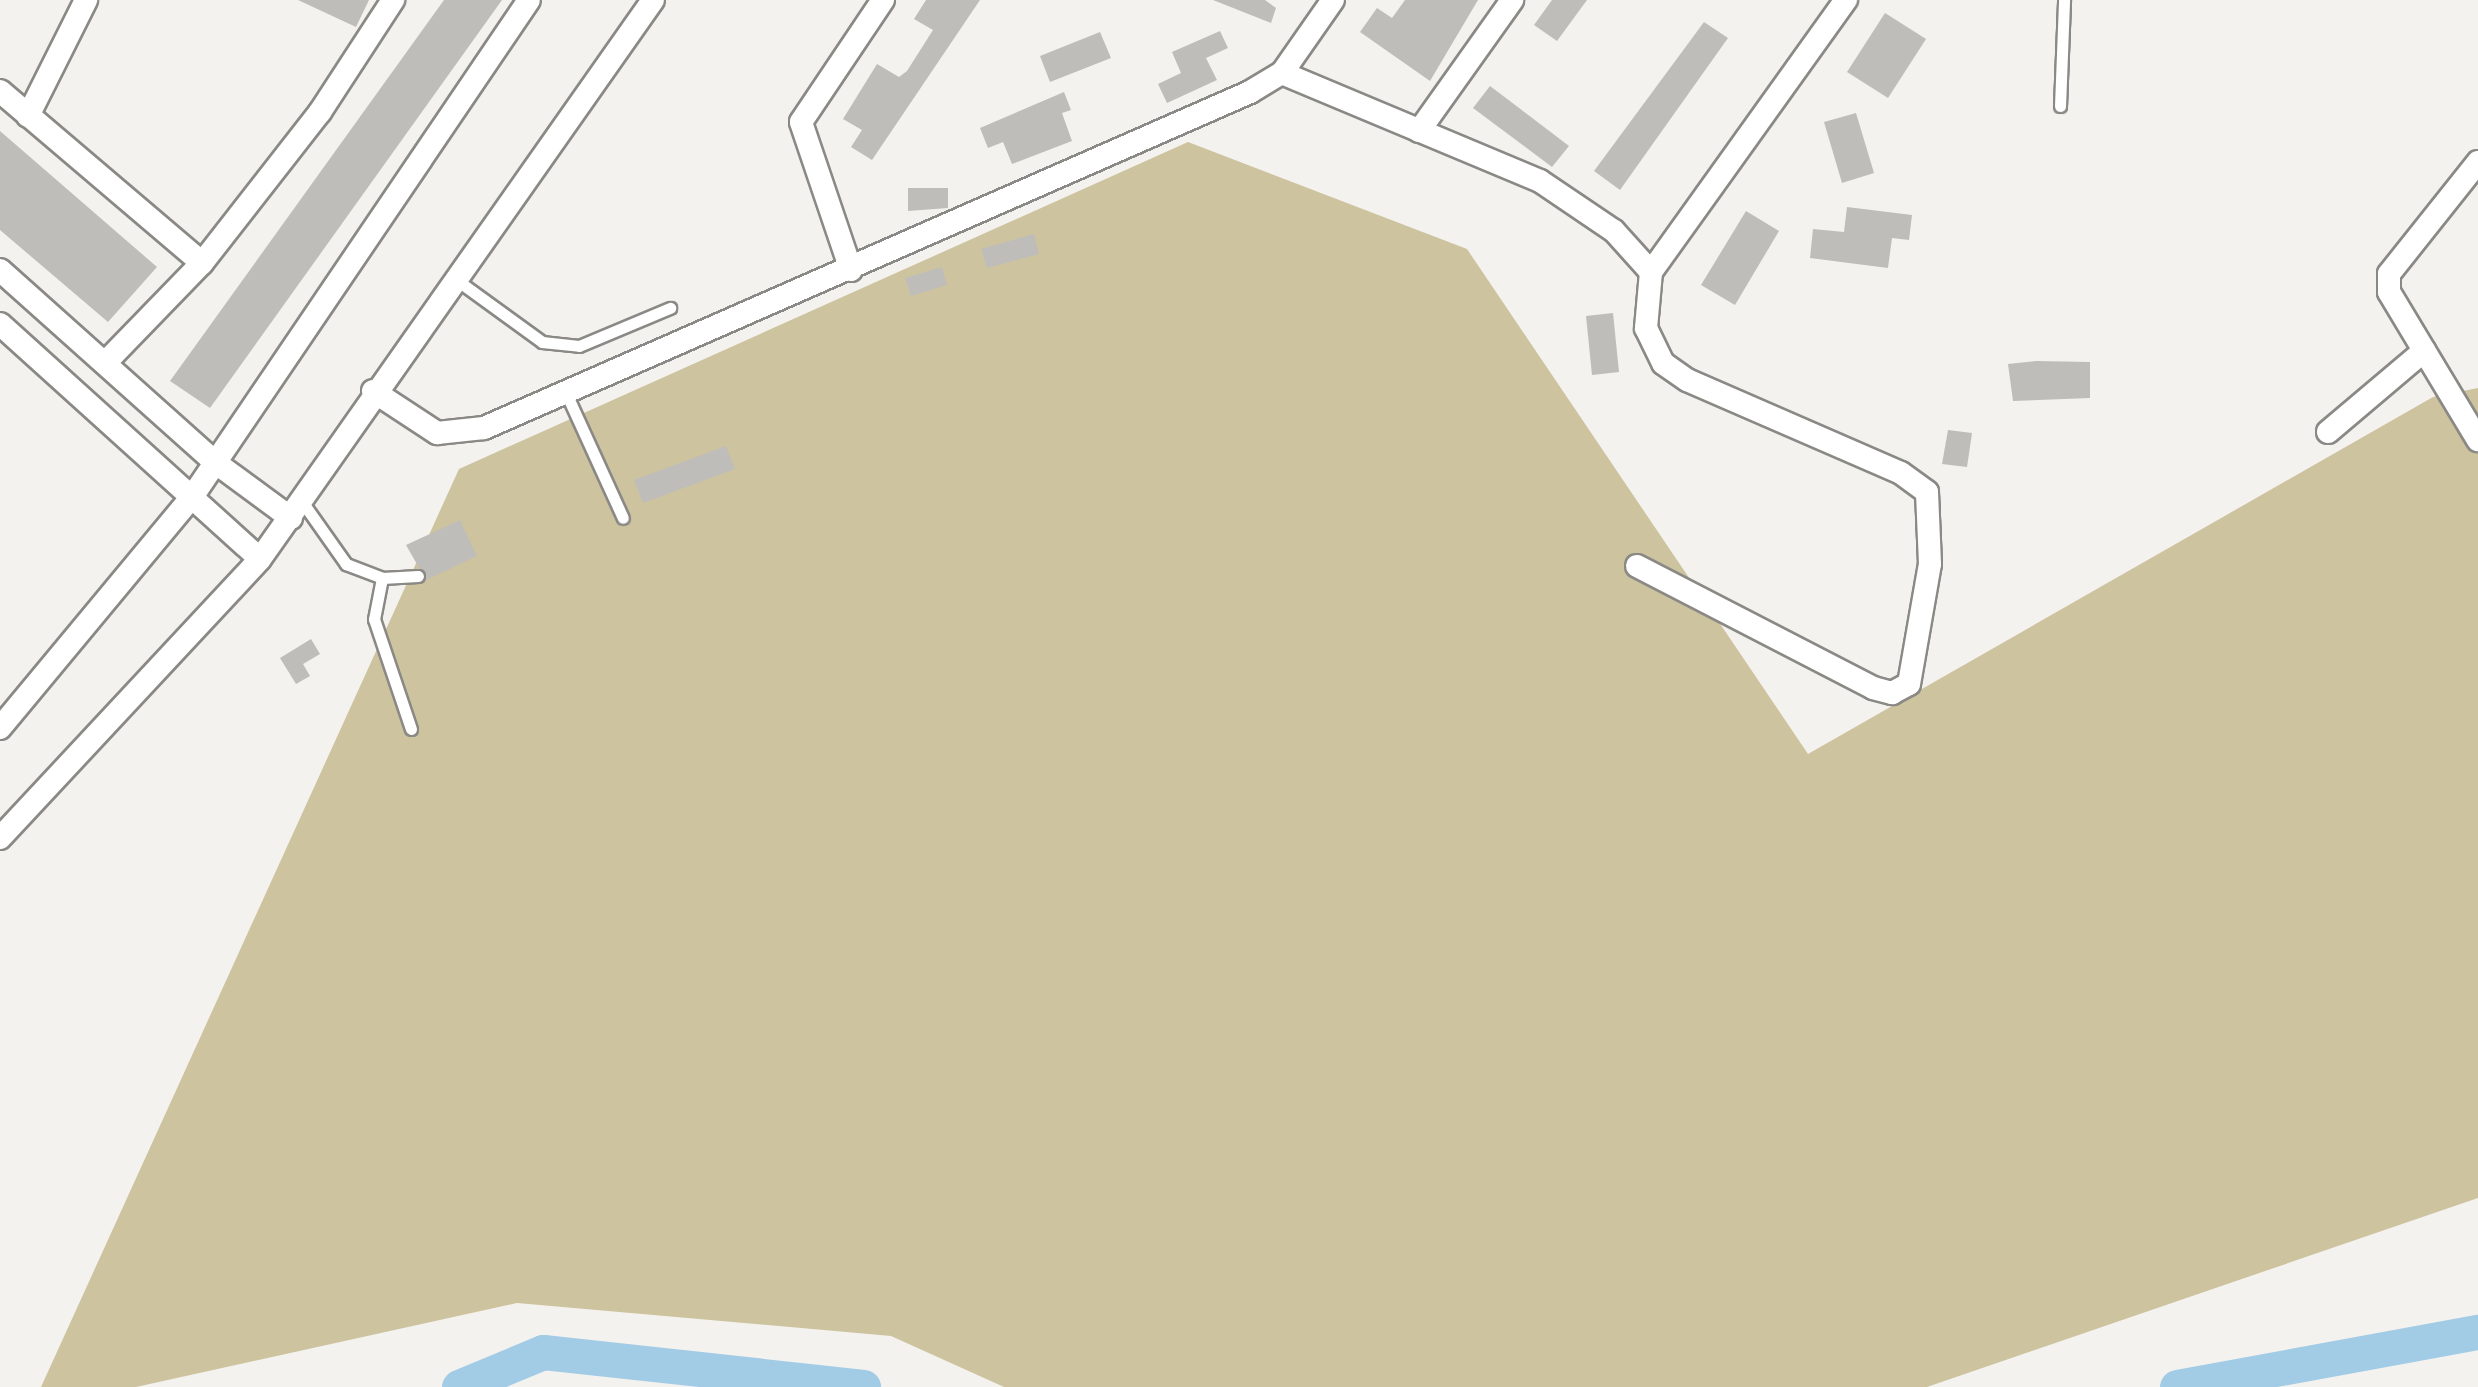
<!DOCTYPE html>
<html>
<head>
<meta charset="utf-8">
<style>
	body { margin:0 }
	#map { position:relative; width:2478px; height:1387px; overflow:hidden; background:#f3f2ee; font-family:Signika,sans-serif }
	div>[style] { position:absolute }
	[style*='--x'] { left:calc(var(--x)*1px); top:calc(var(--y)*1px); width:calc(var(--w)*1px); rotate:calc(var(--a)*1deg) }
	.green>* { inset:0; background:#cec39f }
	.river>* { height:35px; margin:-17.5px; padding:0 17.5px; transform-origin:17.5px; border-radius:17.5px; background:#a2cbe6 }
	.building>* { inset:0; background:#bebdb9 }
	.roads { filter:drop-shadow(2px 0 #8a8985) drop-shadow(-2px 0 #8a8985) drop-shadow(0 2px #8a8985) drop-shadow(0 -2px #8a8985) }
	.service>* { height:11px; margin:-5.5px; padding:0 5.5px; transform-origin:5.5px; border-radius:5.5px; background:#fff }
	.minor>* { height:22px; margin:-11px; padding:0 11px; transform-origin:11px; border-radius:11px; background:#fff }
	span { translate:-50% -50%; white-space:nowrap; text-align:center; line-height:1.15; -webkit-text-stroke:8px #f3f2ee; paint-order:stroke }
</style>
</head>
<body>
<div id="map">
	<div class="green">
		<i style="clip-path:polygon(1188px 142px,1467px 249px,1808px 754px,2433px 397px,2478px 388px,2478px 1198px,1927px 1387px,1004px 1387px,891px 1336px,517px 1303px,136px 1387px,41px 1387px,459px 469px)"></i>
	</div>
	<div class="river">
		<i style="--x:459;--y:1387;--w:91;--a:-22.6"></i>
		<i style="--x:543;--y:1352;--w:322;--a:6.2"></i>
		<i style="--x:2177;--y:1387;--w:306;--a:-10.4"></i>
	</div>
	<div class="building">
		<i style="clip-path:polygon(298px 0,369px 0,356px 27px)"></i>
		<i style="clip-path:polygon(444px 0,502px 0,210px 408px,170px 381px)"></i>
		<i style="clip-path:polygon(926px 0,980px 0,872px 160px,851px 147px,862px 130px,843px 119px,877px 64px,899px 77px,907px 71px,933px 30px,914px 19px)"></i>
		<i style="clip-path:polygon(1213px 0,1265px 0,1276px 8px,1271px 23px)"></i>
		<i style="clip-path:polygon(1405px 0,1478px 0,1430px 81px,1360px 32px,1377px 8px,1392px 18px)"></i>
		<i style="clip-path:polygon(1552px 0,1587px 0,1557px 41px,1534px 25px)"></i>
		<i style="clip-path:polygon(1885px 13px,1926px 39px,1888px 98px,1847px 72px)"></i>
		<i style="clip-path:polygon(1704px 22px,1728px 38px,1620px 190px,1594px 171px)"></i>
		<i style="clip-path:polygon(1220px 31px,1228px 48px,1206px 58px,1217px 80px,1167px 103px,1158px 84px,1181px 73px,1172px 52px)"></i>
		<i style="clip-path:polygon(1100px 32px,1111px 58px,1050px 82px,1040px 56px)"></i>
		<i style="clip-path:polygon(1490px 86px,1569px 146px,1552px 167px,1473px 108px)"></i>
		<i style="clip-path:polygon(1064px 92px,1071px 110px,1062px 113px,1072px 141px,1012px 164px,1003px 142px,988px 148px,980px 128px)"></i>
		<i style="clip-path:polygon(1856px 113px,1874px 173px,1842px 183px,1824px 122px)"></i>
		<i style="clip-path:polygon(0 131px,157px 267px,108px 322px,0 230px)"></i>
		<i style="clip-path:polygon(908px 188px,948px 188px,948px 208px,908px 211px)"></i>
		<i style="clip-path:polygon(1847px 207px,1912px 215px,1909px 240px,1892px 238px,1888px 268px,1810px 258px,1813px 229px,1844px 232px)"></i>
		<i style="clip-path:polygon(1746px 211px,1779px 231px,1735px 305px,1701px 285px)"></i>
		<i style="clip-path:polygon(1034px 234px,1039px 254px,987px 268px,981px 249px)"></i>
		<i style="clip-path:polygon(942px 267px,947px 285px,911px 296px,905px 278px)"></i>
		<i style="clip-path:polygon(1613px 313px,1619px 372px,1592px 375px,1586px 316px)"></i>
		<i style="clip-path:polygon(2036px 361px,2090px 362px,2090px 398px,2013px 401px,2008px 364px)"></i>
		<i style="clip-path:polygon(1948px 430px,1972px 433px,1967px 467px,1942px 464px)"></i>
		<i style="clip-path:polygon(726px 446px,735px 469px,643px 503px,634px 480px)"></i>
		<i style="clip-path:polygon(460px 520px,477px 556px,426px 580px,406px 545px)"></i>
		<i style="clip-path:polygon(311px 639px,320px 654px,303px 664px,310px 676px,296px 684px,280px 658px)"></i>
	</div>
	<div class="roads">
		<div class="service">
			<i style="--x:2060;--y:106;--w:106;--a:-87.8"></i>
			<i style="--x:454;--y:278;--w:109;--a:36"></i>
			<i style="--x:542;--y:342;--w:37;--a:6"></i>
			<i style="--x:579;--y:346;--w:99;--a:-22.7"></i>
			<i style="--x:566;--y:393;--w:137;--a:65.5"></i>
			<i style="--x:303;--y:503;--w:75;--a:54.8"></i>
			<i style="--x:346;--y:564;--w:39;--a:21"></i>
			<i style="--x:382;--y:578;--w:36;--a:-3"></i>
			<i style="--x:382;--y:578;--w:42;--a:101"></i>
			<i style="--x:374;--y:619;--w:116;--a:71.4"></i>
		</div>
		<div class="minor">
			<i style="--x:1282;--y:73;--w:280;--a:22.7"></i>
			<i style="--x:1540;--y:181;--w:89;--a:34"></i>
			<i style="--x:1614;--y:231;--w:55;--a:47.9"></i>
			<i style="--x:0;--y:91;--w:265;--a:40.4"></i>
			<i style="--x:28;--y:116;--w:130;--a:-63.4"></i>
			<i style="--x:1419;--y:131;--w:161;--a:-54.6"></i>
			<i style="--x:2478;--y:162;--w:143;--a:128.5"></i>
			<i style="--x:2389;--y:274;--w:18;--a:90"></i>
			<i style="--x:2389;--y:292;--w:173;--a:59"></i>
			<i style="--x:0;--y:270;--w:290;--a:41.8"></i>
			<i style="--x:216;--y:463;--w:93;--a:36.3"></i>
			<i style="--x:851;--y:270;--w:156;--a:-108.7"></i>
			<i style="--x:801;--y:122;--w:147;--a:-56.1"></i>
			<i style="--x:0;--y:324;--w:350;--a:42.1"></i>
			<i style="--x:106;--y:362;--w:138;--a:-45.9"></i>
			<i style="--x:202;--y:263;--w:192;--a:-52"></i>
			<i style="--x:320;--y:112;--w:134;--a:-56.9"></i>
			<i style="--x:373;--y:391;--w:77;--a:33.3"></i>
			<i style="--x:437;--y:433;--w:47;--a:-6.1"></i>
			<i style="--x:484;--y:428;--w:836;--a:-23.68"></i>
			<i style="--x:1250;--y:92;--w:37;--a:-31"></i>
			<i style="--x:1282;--y:73;--w:89;--a:-55.1"></i>
			<i style="--x:2328;--y:432;--w:126;--a:-40.2"></i>
			<i style="--x:1637;--y:566;--w:266;--a:27.3"></i>
			<i style="--x:1873;--y:688;--w:20;--a:15"></i>
			<i style="--x:1892;--y:693;--w:19;--a:-28"></i>
			<i style="--x:1909;--y:684;--w:122;--a:-80.1"></i>
			<i style="--x:1930;--y:564;--w:72;--a:-92.4"></i>
			<i style="--x:1927;--y:492;--w:32;--a:-144"></i>
			<i style="--x:1901;--y:473;--w:233;--a:-156.5"></i>
			<i style="--x:1687;--y:380;--w:29;--a:-145"></i>
			<i style="--x:1663;--y:363;--w:39;--a:-116"></i>
			<i style="--x:1646;--y:328;--w:56;--a:-84.9"></i>
			<i style="--x:1651;--y:272;--w:335;--a:-54.4"></i>
			<i style="--x:0;--y:728;--w:300;--a:-50.3"></i>
			<i style="--x:192;--y:497;--w:600;--a:-55.86"></i>
			<i style="--x:0;--y:838;--w:381;--a:-47"></i>
			<i style="--x:260;--y:559;--w:683;--a:-54.89"></i>
		</div>
	</div>
</div>
</body>
</html>
